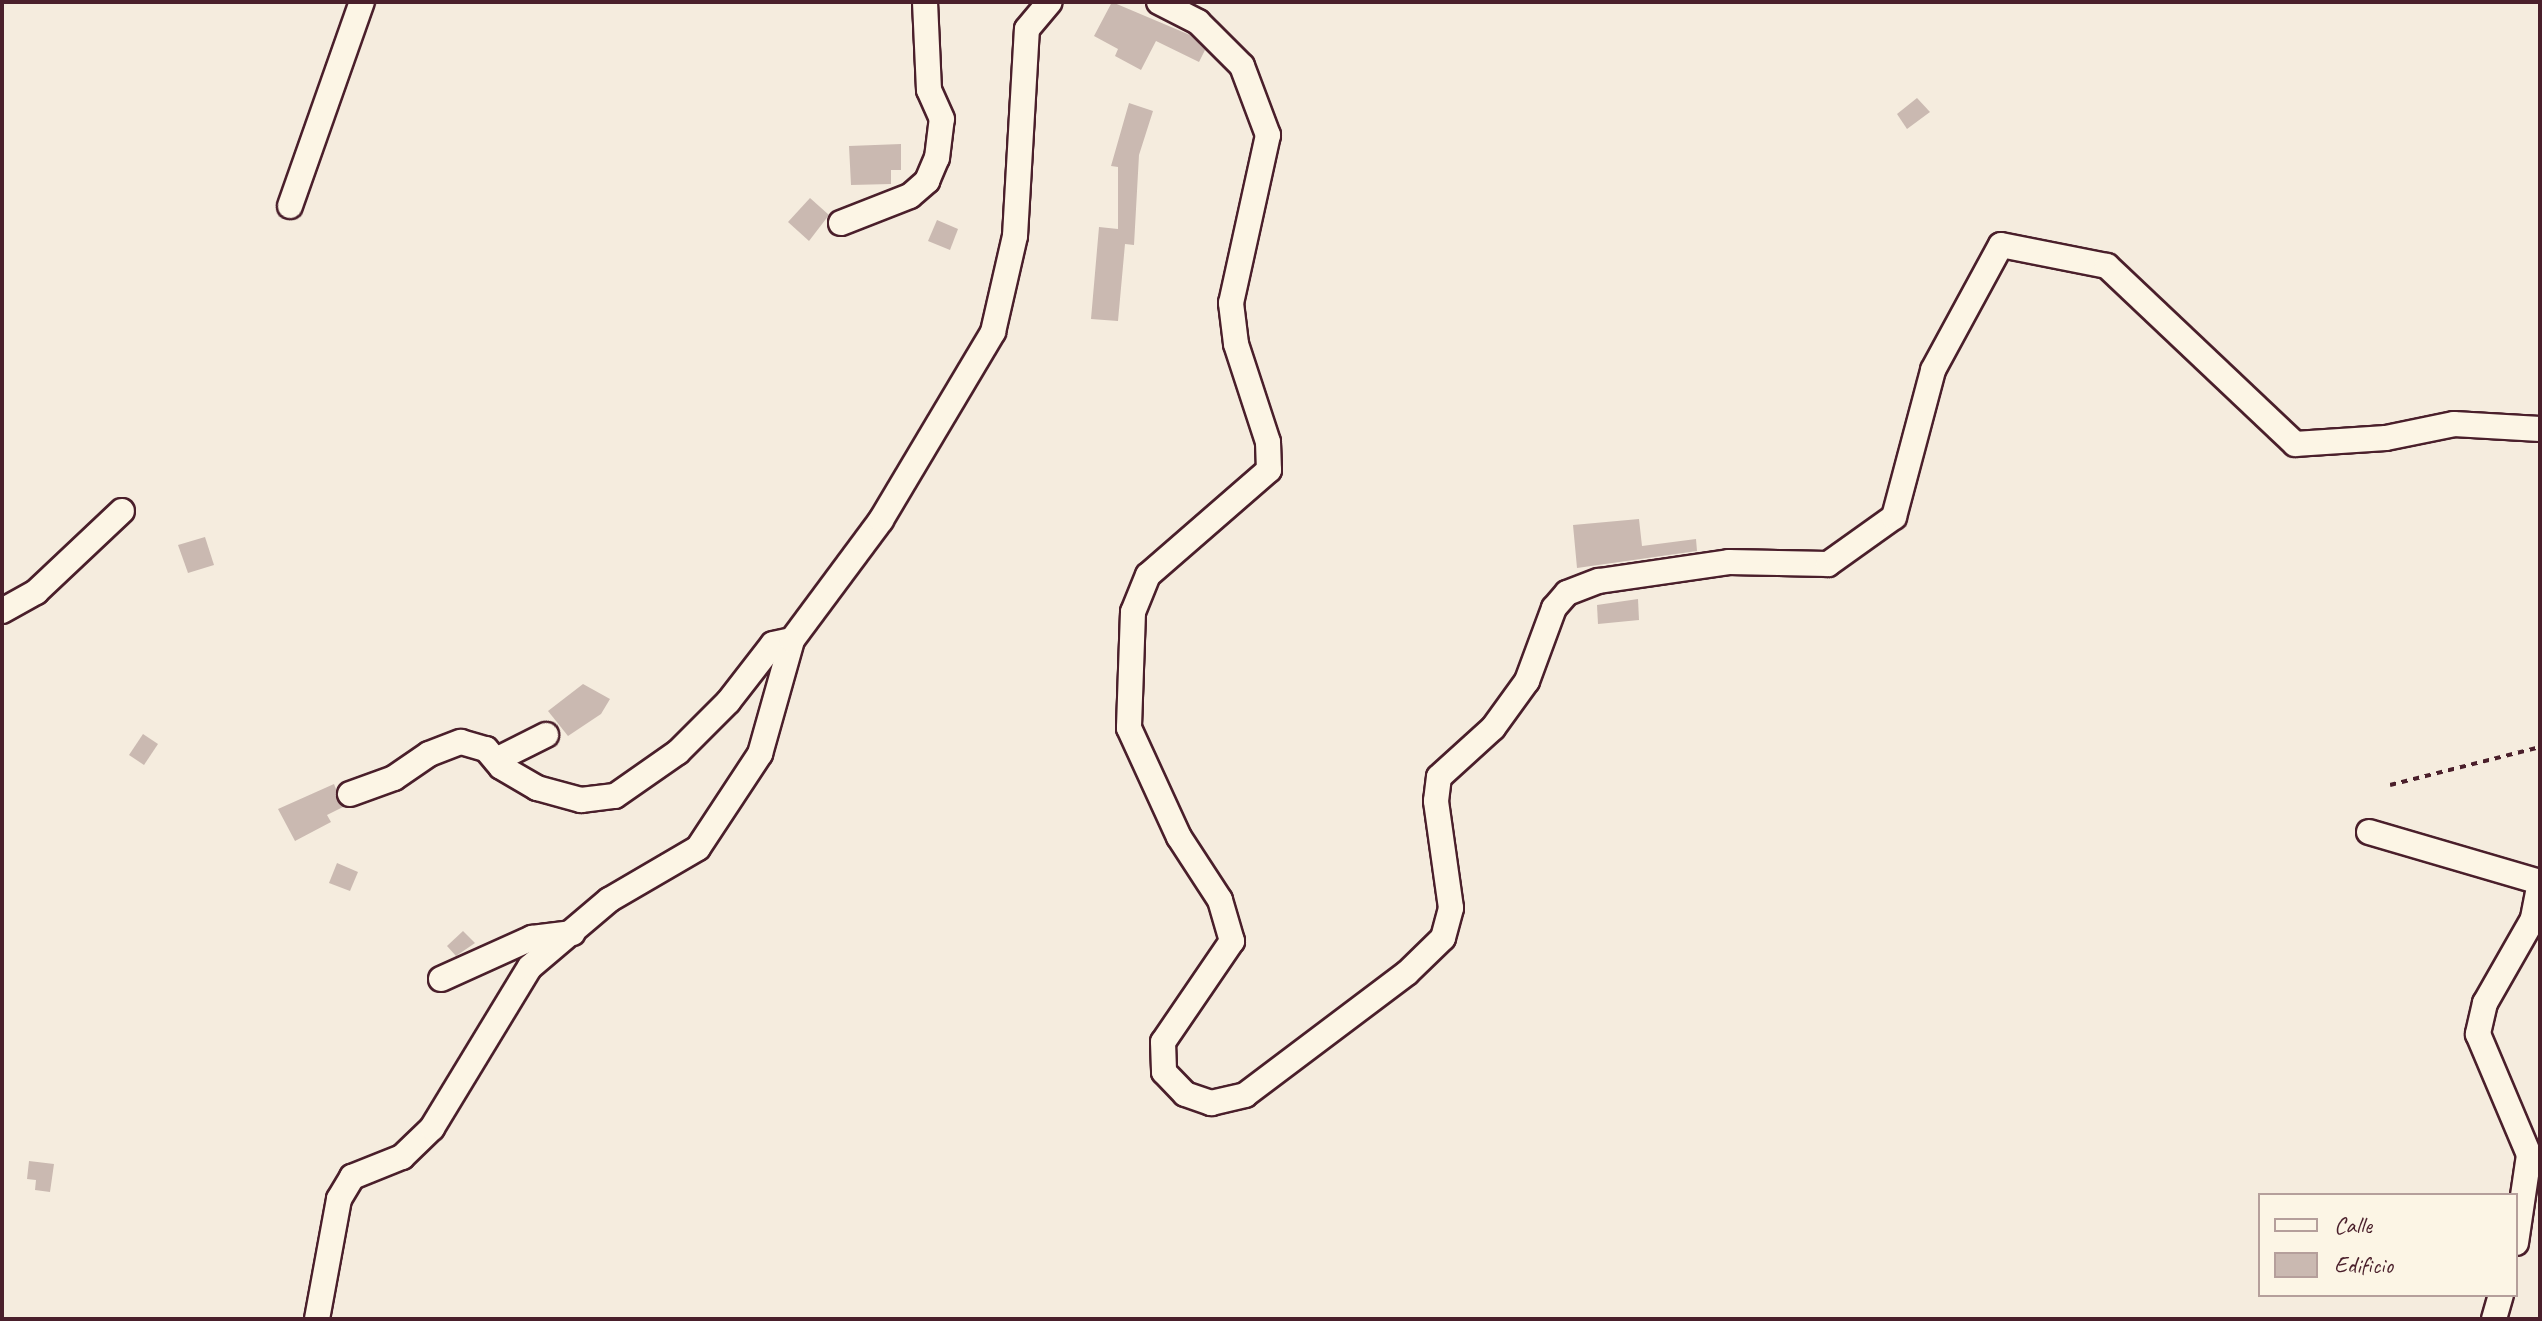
<!DOCTYPE html>
<html>
<head>
<meta charset="utf-8">
<style>
	body { margin:0 }
	#map { position:relative; width:2542px; height:1321px; overflow:hidden; background:#f5ecde; font-family:Caveat,sans-serif }
	div>[style] { position:absolute }
	[style*='--x'] { left:calc(var(--x)*1px); top:calc(var(--y)*1px); width:calc(var(--w)*1px); rotate:calc(var(--a)*1deg) }
	.building>* { inset:0; background:#cab9b1 }
	.path>* { height:4px; margin-top:-2px; transform-origin:0; background:repeating-linear-gradient(90deg,#4a1f2b 0 6px,transparent 0 12px) }
	.roads { filter:drop-shadow(2px 0 #4a1f2b) drop-shadow(-2px 0 #4a1f2b) drop-shadow(0 2px #4a1f2b) drop-shadow(0 -2px #4a1f2b) }
	.minor>* { height:24px; margin:-12px; padding:0 12px; transform-origin:12px; border-radius:12px; background:#fcf5e5 }
	span { translate:-50% -50%; white-space:nowrap; text-align:center; line-height:1.15; -webkit-text-stroke:6px #fcf5e5; paint-order:stroke }
	.frame { position:absolute; inset:0; border:4px solid #4a1f2b; pointer-events:none }
	.legend { position:absolute; left:2258px; top:1193px; width:260px; height:104px; box-sizing:border-box; background:#fcf5e5; border:2px solid #b59f9b; margin:0; padding:10px 14px; list-style:none; font-size:24px; color:#4a1f2b }
	.legend li { display:flex; align-items:center; gap:16px; height:40px }
	.legend b { width:40px; border:2px solid #b59f9b }
</style>
</head>
<body>
<div id="map">
	<div class="building">
		<i style="clip-path:polygon(1112px 2px,1190px 35px,1205px 50px,1199px 62px,1156px 41px,1141px 70px,1115px 56px,1118px 49px,1094px 36px)"></i>
		<i style="clip-path:polygon(1917px 98px,1930px 112px,1907px 129px,1897px 114px)"></i>
		<i style="clip-path:polygon(1129px 103px,1153px 111px,1139px 155px,1134px 245px,1125px 244px,1118px 321px,1091px 319px,1099px 227px,1118px 229px,1118px 167px,1111px 166px)"></i>
		<i style="clip-path:polygon(901px 144px,901px 170px,891px 170px,891px 184px,851px 185px,849px 146px)"></i>
		<i style="clip-path:polygon(810px 198px,829px 215px,809px 241px,788px 222px)"></i>
		<i style="clip-path:polygon(937px 220px,958px 229px,950px 250px,928px 241px)"></i>
		<i style="clip-path:polygon(1639px 519px,1642px 546px,1696px 539px,1697px 551px,1577px 568px,1573px 525px)"></i>
		<i style="clip-path:polygon(205px 537px,214px 565px,188px 573px,178px 545px)"></i>
		<i style="clip-path:polygon(1638px 599px,1639px 620px,1598px 624px,1597px 605px)"></i>
		<i style="clip-path:polygon(583px 684px,610px 699px,601px 714px,568px 736px,548px 711px)"></i>
		<i style="clip-path:polygon(143px 734px,158px 744px,144px 765px,129px 755px)"></i>
		<i style="clip-path:polygon(334px 784px,343px 807px,327px 815px,331px 822px,295px 841px,278px 809px)"></i>
		<i style="clip-path:polygon(337px 863px,358px 872px,350px 891px,329px 883px)"></i>
		<i style="clip-path:polygon(463px 931px,475px 943px,456px 956px,447px 946px)"></i>
		<i style="clip-path:polygon(29px 1161px,54px 1164px,50px 1192px,35px 1190px,36px 1180px,27px 1179px)"></i>
	</div>
	<div class="path">
		<i style="--x:2390;--y:785;--w:155;--a:-14.2"></i>
	</div>
	<div class="roads">
		<div class="minor">
			<i style="--x:1159;--y:2;--w:44;--a:27.1"></i>
			<i style="--x:1198;--y:22;--w:62;--a:45"></i>
			<i style="--x:1242;--y:66;--w:74;--a:69.4"></i>
			<i style="--x:1268;--y:135;--w:172;--a:102.4"></i>
			<i style="--x:1231;--y:303;--w:41;--a:83"></i>
			<i style="--x:1236;--y:344;--w:103;--a:71.9"></i>
			<i style="--x:1268;--y:442;--w:28;--a:88"></i>
			<i style="--x:1269;--y:470;--w:160;--a:139"></i>
			<i style="--x:1148;--y:575;--w:40;--a:112"></i>
			<i style="--x:1133;--y:612;--w:116;--a:92"></i>
			<i style="--x:1129;--y:728;--w:120;--a:65.4"></i>
			<i style="--x:1179;--y:837;--w:75;--a:56.9"></i>
			<i style="--x:1220;--y:900;--w:43;--a:73.7"></i>
			<i style="--x:1232;--y:941;--w:122;--a:124.3"></i>
			<i style="--x:1163;--y:1042;--w:30;--a:88"></i>
			<i style="--x:1164;--y:1072;--w:30;--a:46"></i>
			<i style="--x:1185;--y:1094;--w:28;--a:19"></i>
			<i style="--x:1211;--y:1103;--w:35;--a:-13"></i>
			<i style="--x:1245;--y:1095;--w:203;--a:-37"></i>
			<i style="--x:1407;--y:973;--w:50;--a:-44.2"></i>
			<i style="--x:1443;--y:938;--w:31;--a:-75"></i>
			<i style="--x:1451;--y:908;--w:108;--a:-98"></i>
			<i style="--x:1436;--y:801;--w:24;--a:-83"></i>
			<i style="--x:1439;--y:777;--w:73;--a:-42.2"></i>
			<i style="--x:1493;--y:728;--w:58;--a:-54.1"></i>
			<i style="--x:1527;--y:681;--w:78;--a:-69.7"></i>
			<i style="--x:1554;--y:608;--w:20;--a:-49"></i>
			<i style="--x:1567;--y:593;--w:34;--a:-21"></i>
			<i style="--x:1599;--y:581;--w:131;--a:-8.3"></i>
			<i style="--x:1729;--y:562;--w:99;--a:1.2"></i>
			<i style="--x:1828;--y:564;--w:81;--a:-35.5"></i>
			<i style="--x:1894;--y:517;--w:152;--a:-75.1"></i>
			<i style="--x:1933;--y:370;--w:142;--a:-61.5"></i>
			<i style="--x:2001;--y:245;--w:108;--a:11.2"></i>
			<i style="--x:2107;--y:266;--w:259;--a:43.4"></i>
			<i style="--x:2295;--y:444;--w:91;--a:-3.8"></i>
			<i style="--x:2386;--y:438;--w:69;--a:-11.6"></i>
			<i style="--x:2454;--y:424;--w:86;--a:3.3"></i>
			<i style="--x:290;--y:206;--w:216;--a:-70.6"></i>
			<i style="--x:841;--y:223;--w:74;--a:-21.4"></i>
			<i style="--x:910;--y:196;--w:23;--a:-41"></i>
			<i style="--x:927;--y:181;--w:25;--a:-67"></i>
			<i style="--x:937;--y:158;--w:39;--a:-83"></i>
			<i style="--x:942;--y:119;--w:32;--a:-114"></i>
			<i style="--x:929;--y:90;--w:88;--a:-92.6"></i>
			<i style="--x:2;--y:611;--w:39;--a:-29"></i>
			<i style="--x:36;--y:592;--w:118;--a:-43.3"></i>
			<i style="--x:496;--y:760;--w:56;--a:-26.6"></i>
			<i style="--x:350;--y:794;--w:47;--a:-20"></i>
			<i style="--x:394;--y:778;--w:42;--a:-34.4"></i>
			<i style="--x:429;--y:754;--w:34;--a:-21"></i>
			<i style="--x:461;--y:742;--w:26;--a:16"></i>
			<i style="--x:486;--y:749;--w:23;--a:50"></i>
			<i style="--x:501;--y:767;--w:42;--a:30.3"></i>
			<i style="--x:537;--y:788;--w:46;--a:15.3"></i>
			<i style="--x:581;--y:800;--w:34;--a:-7"></i>
			<i style="--x:615;--y:796;--w:77;--a:-34.9"></i>
			<i style="--x:678;--y:752;--w:71;--a:-45"></i>
			<i style="--x:728;--y:702;--w:73;--a:-52.2"></i>
			<i style="--x:773;--y:644;--w:19;--a:-12"></i>
			<i style="--x:2369;--y:832;--w:178;--a:16.3"></i>
			<i style="--x:2540;--y:882;--w:38;--a:101"></i>
			<i style="--x:2533;--y:919;--w:97;--a:119.7"></i>
			<i style="--x:2485;--y:1003;--w:32;--a:103"></i>
			<i style="--x:2478;--y:1034;--w:131;--a:67.1"></i>
			<i style="--x:2529;--y:1155;--w:89;--a:98.4"></i>
			<i style="--x:441;--y:979;--w:100;--a:-24.3"></i>
			<i style="--x:532;--y:938;--w:41;--a:-7"></i>
			<i style="--x:317;--y:1319;--w:122;--a:-79.6"></i>
			<i style="--x:339;--y:1199;--w:26;--a:-59"></i>
			<i style="--x:352;--y:1177;--w:54;--a:-21.8"></i>
			<i style="--x:402;--y:1157;--w:42;--a:-44"></i>
			<i style="--x:432;--y:1128;--w:188;--a:-58.7"></i>
			<i style="--x:530;--y:967;--w:104;--a:-40.3"></i>
			<i style="--x:609;--y:900;--w:103;--a:-30.3"></i>
			<i style="--x:698;--y:848;--w:113;--a:-56.6"></i>
			<i style="--x:760;--y:754;--w:118;--a:-74.3"></i>
			<i style="--x:792;--y:640;--w:149;--a:-53.4"></i>
			<i style="--x:881;--y:520;--w:219;--a:-59.2"></i>
			<i style="--x:993;--y:332;--w:98;--a:-77.1"></i>
			<i style="--x:1015;--y:236;--w:207;--a:-86.7"></i>
			<i style="--x:1027;--y:29;--w:35;--a:-50"></i>
			<i style="--x:2494;--y:1319;--w:25;--a:-74"></i>
		</div>
	</div>
	<div class="frame"></div>
	<ul class="legend">
	<li><b style="height:10px;background:#fcf5e5"></b>Calle</li>
	<li><b style="height:22px;background:#cab9b1"></b>Edificio</li>
	</ul>
</div>
</body>
</html>
